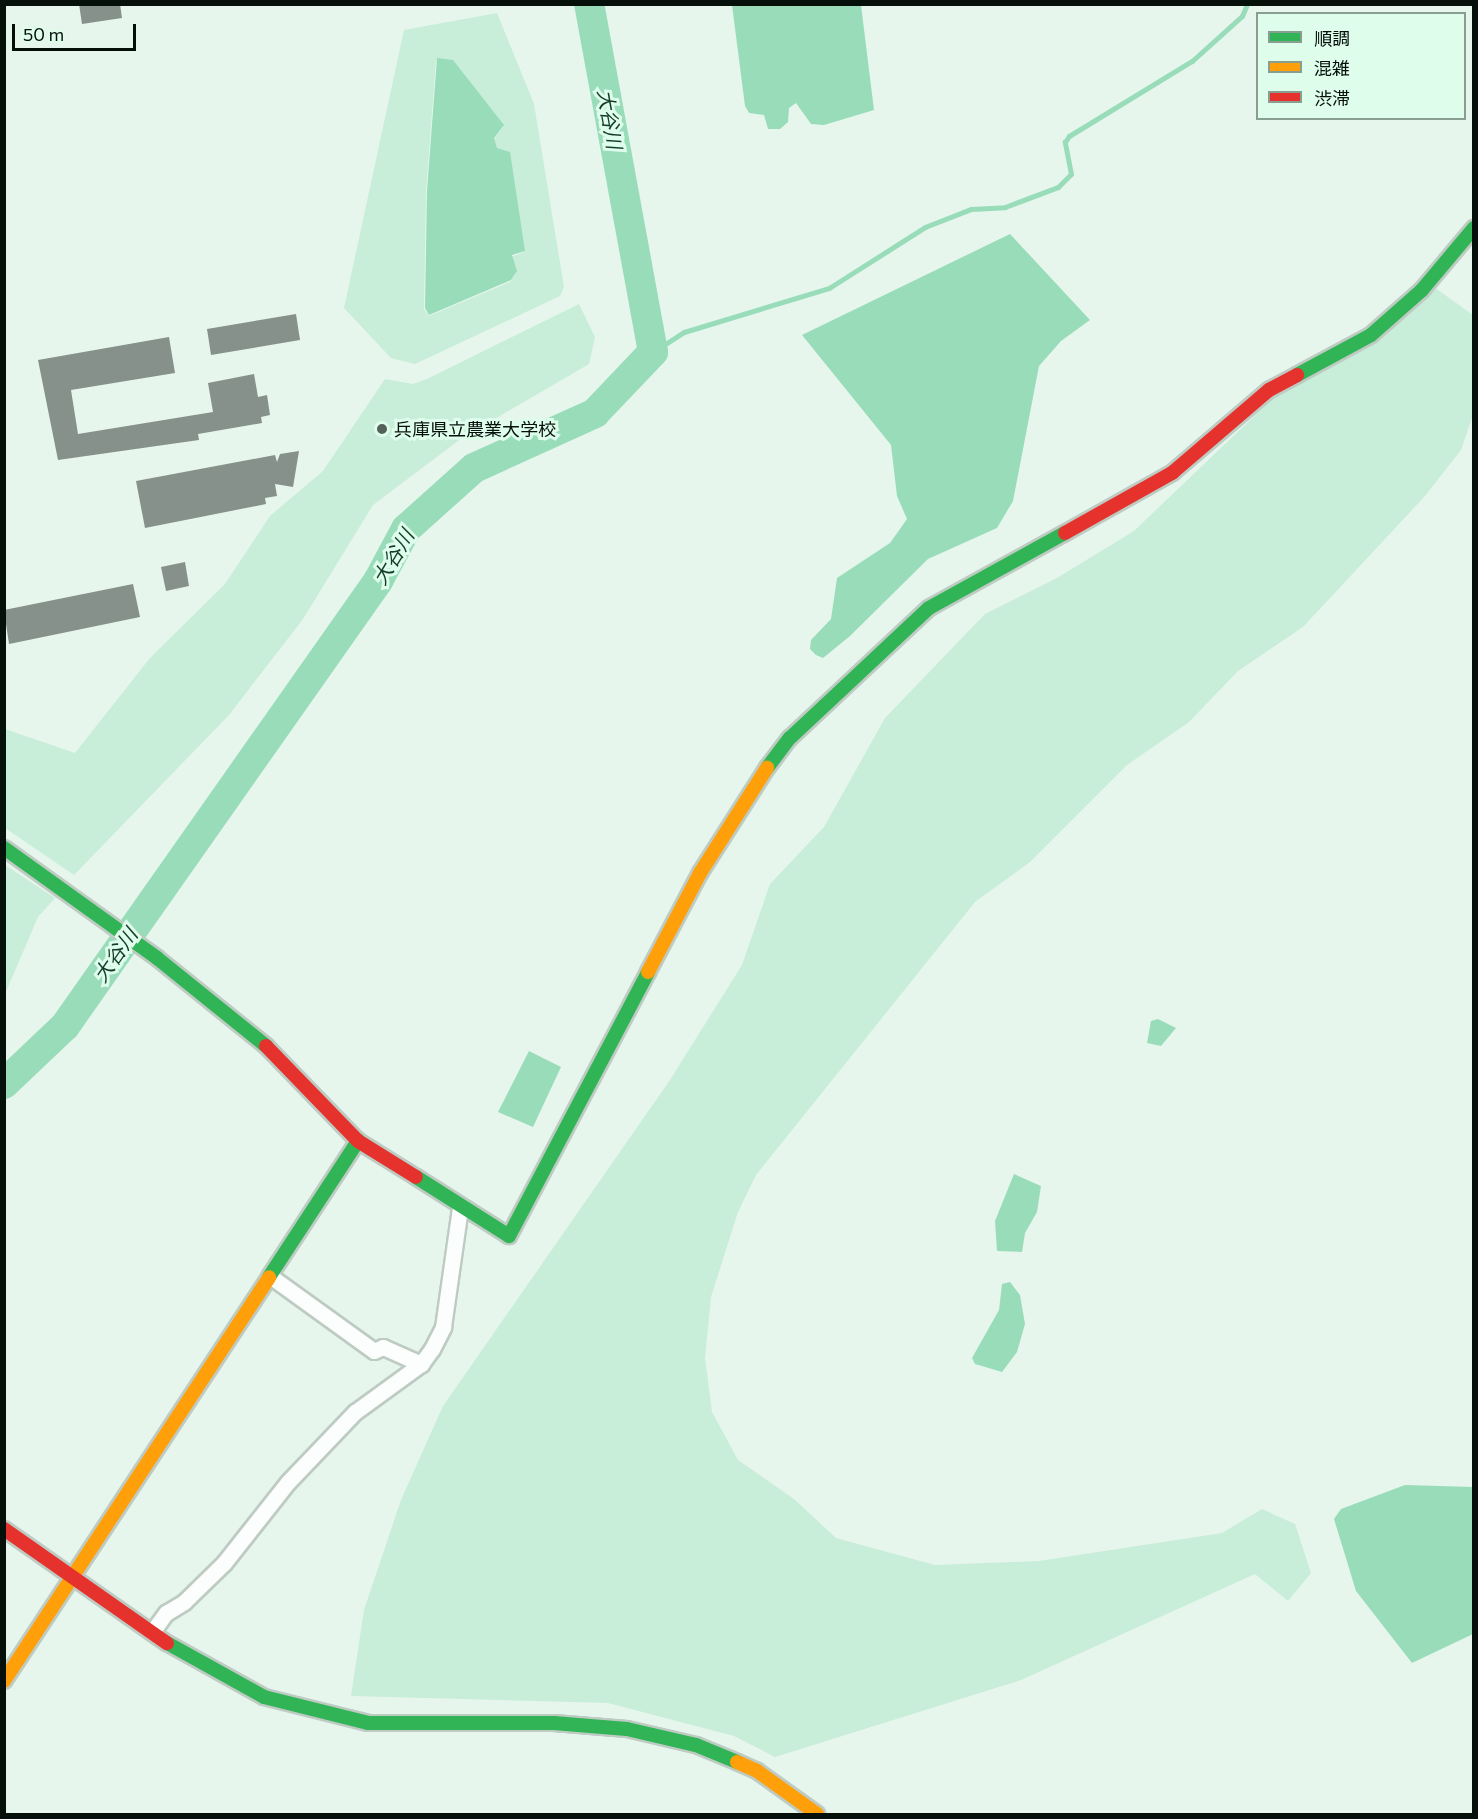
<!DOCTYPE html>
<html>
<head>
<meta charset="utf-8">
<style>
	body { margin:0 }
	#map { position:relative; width:1478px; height:1819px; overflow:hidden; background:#e6f6ec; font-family:Commissioner,"Noto Sans JP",sans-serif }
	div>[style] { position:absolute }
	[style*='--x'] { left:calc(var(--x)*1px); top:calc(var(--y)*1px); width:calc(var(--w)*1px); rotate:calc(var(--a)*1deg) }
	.green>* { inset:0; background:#c8edd8 }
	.water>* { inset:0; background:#99dcba }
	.stream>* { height:5px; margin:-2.5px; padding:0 2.5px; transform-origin:2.5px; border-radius:2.5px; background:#99dcba }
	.river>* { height:30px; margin:-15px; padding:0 15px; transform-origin:15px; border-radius:15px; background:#99dcba }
	.building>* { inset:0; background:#85918a }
	.roads { filter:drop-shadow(2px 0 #becbc3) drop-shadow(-2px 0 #becbc3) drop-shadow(0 2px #becbc3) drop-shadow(0 -2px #becbc3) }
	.street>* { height:15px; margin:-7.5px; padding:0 7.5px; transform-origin:7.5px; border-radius:7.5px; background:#fbfefc }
	.fast>* { height:14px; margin:-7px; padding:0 7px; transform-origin:7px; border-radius:7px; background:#30b455 }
	.slow>* { height:14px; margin:-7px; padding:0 7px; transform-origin:7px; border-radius:7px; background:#ff9f0a }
	.jam>* { height:14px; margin:-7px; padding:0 7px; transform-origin:7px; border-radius:7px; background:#e5322d }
	.dots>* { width:16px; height:16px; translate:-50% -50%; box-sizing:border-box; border:3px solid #dffdeb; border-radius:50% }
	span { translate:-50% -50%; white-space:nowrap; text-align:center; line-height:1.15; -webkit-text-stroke:6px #dffdeb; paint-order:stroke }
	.poi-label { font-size:18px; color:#06100b }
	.left { translate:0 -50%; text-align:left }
	.water-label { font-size:20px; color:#143c2a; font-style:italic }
	.frame { position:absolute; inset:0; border:6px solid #06100b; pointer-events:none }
	.legend { position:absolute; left:1256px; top:12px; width:210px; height:108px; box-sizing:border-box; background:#dffdeb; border:2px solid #889e91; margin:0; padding:8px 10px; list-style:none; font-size:18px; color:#06100b }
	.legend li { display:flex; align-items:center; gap:12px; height:30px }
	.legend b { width:30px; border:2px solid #889e91 }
	.scale { position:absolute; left:12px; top:24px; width:124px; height:27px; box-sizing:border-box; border:3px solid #06100b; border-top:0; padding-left:8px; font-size:18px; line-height:21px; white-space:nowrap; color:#06100b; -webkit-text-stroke:4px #dffdeb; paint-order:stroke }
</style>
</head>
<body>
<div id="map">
	<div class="green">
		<i style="clip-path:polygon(evenodd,497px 13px,534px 104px,564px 287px,560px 296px,415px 364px,391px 358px,344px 308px,404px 30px,497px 13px,436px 60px,452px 62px,503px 127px,493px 140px,496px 149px,509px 154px,524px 252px,511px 257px,516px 273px,510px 282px,429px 316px,424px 309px,426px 193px,436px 60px)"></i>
		<i style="clip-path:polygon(1431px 285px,1473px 315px,1473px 415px,1461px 450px,1425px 496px,1303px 627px,1238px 671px,1189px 722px,1127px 765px,1030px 862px,975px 902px,756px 1175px,738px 1212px,711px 1297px,705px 1358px,712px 1412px,738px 1460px,794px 1499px,836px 1538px,935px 1565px,1039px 1561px,1222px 1533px,1262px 1509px,1295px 1524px,1311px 1573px,1288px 1601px,1255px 1574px,1021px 1680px,775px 1757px,734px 1736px,608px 1703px,351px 1696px,364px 1610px,401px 1500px,443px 1406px,670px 1080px,742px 965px,770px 884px,824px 827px,885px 718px,985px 614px,1057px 578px,1134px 531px,1274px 397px)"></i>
		<i style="clip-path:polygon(579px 304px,595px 337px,589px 364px,462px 438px,373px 505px,303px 619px,229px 715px,74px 875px,5px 828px,5px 729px,75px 753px,150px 658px,225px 584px,270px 516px,323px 471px,385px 379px,413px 384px,427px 379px)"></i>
		<i style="clip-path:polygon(5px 865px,55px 898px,38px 917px,5px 994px)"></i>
	</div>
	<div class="water">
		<i style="clip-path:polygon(732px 5px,861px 5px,874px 110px,824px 125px,811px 124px,796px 103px,789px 108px,788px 122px,780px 129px,768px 129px,764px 115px,749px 113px,745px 106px)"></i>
		<i style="clip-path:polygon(437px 58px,453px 60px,504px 125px,494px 138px,497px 148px,510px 152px,525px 251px,512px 255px,517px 271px,511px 280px,429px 315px,425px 308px,427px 191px)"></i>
		<i style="clip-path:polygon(1010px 234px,1090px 320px,1061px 341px,1039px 366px,1013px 501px,997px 528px,928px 559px,850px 636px,823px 658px,816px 655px,810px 649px,811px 640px,831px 619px,837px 578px,890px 543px,907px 519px,897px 496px,891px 445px,802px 335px)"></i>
		<i style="clip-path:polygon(1158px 1019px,1176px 1028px,1161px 1046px,1147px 1043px,1151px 1021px)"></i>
		<i style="clip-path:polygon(529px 1051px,561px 1067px,533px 1127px,498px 1112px)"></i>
		<i style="clip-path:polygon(1014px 1174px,1041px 1186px,1037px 1212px,1025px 1233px,1022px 1252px,997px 1251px,995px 1221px)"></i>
		<i style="clip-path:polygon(1010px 1282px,1020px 1295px,1025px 1324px,1017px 1352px,1002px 1372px,975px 1364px,972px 1358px,999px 1310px,1002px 1284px)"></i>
		<i style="clip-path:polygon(1405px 1485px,1474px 1487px,1473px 1634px,1412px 1663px,1356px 1591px,1334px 1519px,1341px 1509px)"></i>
	</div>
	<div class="stream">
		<i style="--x:653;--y:352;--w:37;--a:-33"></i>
		<i style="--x:684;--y:332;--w:152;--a:-16.9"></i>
		<i style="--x:829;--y:288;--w:114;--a:-32.4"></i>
		<i style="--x:925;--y:227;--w:49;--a:-21.4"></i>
		<i style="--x:971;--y:209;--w:34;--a:-3"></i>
		<i style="--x:1005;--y:207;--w:57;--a:-20.7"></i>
		<i style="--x:1058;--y:187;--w:18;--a:-45"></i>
		<i style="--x:1071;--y:174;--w:33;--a:-101"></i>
		<i style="--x:1065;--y:142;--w:7;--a:-56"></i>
		<i style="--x:1069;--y:136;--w:144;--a:-31.4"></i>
		<i style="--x:1192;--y:61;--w:67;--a:-42"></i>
		<i style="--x:1242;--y:16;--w:13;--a:-67"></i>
	</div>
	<div class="river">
		<i style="--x:4;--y:1084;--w:84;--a:-43.6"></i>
		<i style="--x:65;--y:1026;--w:544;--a:-54.88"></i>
		<i style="--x:378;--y:581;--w:59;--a:-61.7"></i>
		<i style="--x:406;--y:529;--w:91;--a:-41.9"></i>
		<i style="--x:474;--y:468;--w:133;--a:-24.4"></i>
		<i style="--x:595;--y:413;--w:84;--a:-46.4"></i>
		<i style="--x:653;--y:352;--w:354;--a:-100.4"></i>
	</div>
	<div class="building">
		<i style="clip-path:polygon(79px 4px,120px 4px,122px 18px,82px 24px)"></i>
		<i style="clip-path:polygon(296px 314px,300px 340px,211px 355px,207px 329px)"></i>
		<i style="clip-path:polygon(169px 337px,175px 373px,71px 390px,78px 434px,213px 412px,208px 383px,254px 374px,258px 397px,267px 395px,270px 415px,261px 417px,262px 423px,198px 434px,199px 440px,58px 460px,38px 360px)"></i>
		<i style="clip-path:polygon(299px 451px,293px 487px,275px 484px,277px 496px,265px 498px,266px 504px,145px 528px,136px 481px,275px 455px,277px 462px,280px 454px)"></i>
		<i style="clip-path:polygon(185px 562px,189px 586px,166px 591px,161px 567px)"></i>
		<i style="clip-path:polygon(133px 584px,140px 617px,9px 644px,4px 610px)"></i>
	</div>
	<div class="roads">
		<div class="street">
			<i style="--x:270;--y:1276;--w:128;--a:35.8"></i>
			<i style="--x:374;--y:1351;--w:10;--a:-24"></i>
			<i style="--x:383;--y:1347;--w:42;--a:24.1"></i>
			<i style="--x:152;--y:1632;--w:24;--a:-54"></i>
			<i style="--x:166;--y:1613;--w:21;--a:-31"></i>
			<i style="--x:184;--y:1602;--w:56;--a:-44.3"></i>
			<i style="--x:224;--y:1563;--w:103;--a:-51.7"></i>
			<i style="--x:288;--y:1482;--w:97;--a:-46.3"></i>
			<i style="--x:355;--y:1412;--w:82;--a:-36"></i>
			<i style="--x:421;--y:1364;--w:19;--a:-54"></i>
			<i style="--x:432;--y:1349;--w:25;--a:-63"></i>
			<i style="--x:443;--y:1327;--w:121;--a:-81.9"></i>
		</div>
		<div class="fast">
			<i style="--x:1297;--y:375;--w:84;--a:-28.4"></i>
			<i style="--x:1371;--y:335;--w:68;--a:-41.4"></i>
			<i style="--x:1422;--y:290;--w:81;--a:-50"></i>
			<i style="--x:767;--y:768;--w:38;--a:-53"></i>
			<i style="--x:790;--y:738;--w:190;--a:-43.1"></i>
			<i style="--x:929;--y:608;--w:155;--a:-28.9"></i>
			<i style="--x:4;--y:848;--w:188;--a:35.7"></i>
			<i style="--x:157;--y:958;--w:140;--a:38.9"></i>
			<i style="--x:416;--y:1177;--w:110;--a:32.4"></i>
			<i style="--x:509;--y:1236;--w:298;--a:-62.2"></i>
			<i style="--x:269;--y:1277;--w:163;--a:-56.8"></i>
			<i style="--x:167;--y:1643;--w:111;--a:29.1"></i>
			<i style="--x:264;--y:1697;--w:107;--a:14"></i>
			<i style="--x:368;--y:1723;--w:186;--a:0"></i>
			<i style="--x:554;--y:1723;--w:73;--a:4.7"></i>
			<i style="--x:627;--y:1729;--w:71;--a:13.1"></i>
			<i style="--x:696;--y:1745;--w:44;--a:22.5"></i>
		</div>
		<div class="slow">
			<i style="--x:648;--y:972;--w:112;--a:-62.3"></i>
			<i style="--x:700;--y:873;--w:125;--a:-57.5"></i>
			<i style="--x:4;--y:1681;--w:483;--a:-56.7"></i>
			<i style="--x:737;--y:1762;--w:22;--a:24"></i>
			<i style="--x:757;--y:1771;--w:74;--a:35.6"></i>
		</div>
		<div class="jam">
			<i style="--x:1065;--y:533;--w:123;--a:-29.3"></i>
			<i style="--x:1172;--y:473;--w:128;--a:-40.6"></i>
			<i style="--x:1269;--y:390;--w:32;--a:-28"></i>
			<i style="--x:266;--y:1046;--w:132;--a:45.9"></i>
			<i style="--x:358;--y:1141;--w:68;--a:31.8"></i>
			<i style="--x:4;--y:1529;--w:199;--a:35"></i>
		</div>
	</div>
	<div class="dots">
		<i style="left:382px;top:429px;background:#54605a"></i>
	</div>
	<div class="poi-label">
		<span class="left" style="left:394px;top:429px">兵庫県立農業大学校</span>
	</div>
	<div class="water-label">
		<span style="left:610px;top:119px;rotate:80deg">大谷川</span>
		<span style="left:393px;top:557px;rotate:-59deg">大谷川</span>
		<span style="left:115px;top:955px;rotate:-55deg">大谷川</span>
	</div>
	<div class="frame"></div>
	<ul class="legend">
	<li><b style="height:8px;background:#30b455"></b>順調</li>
	<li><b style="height:8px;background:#ff9f0a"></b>混雑</li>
	<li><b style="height:8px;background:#e5322d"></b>渋滞</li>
	</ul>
	<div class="scale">50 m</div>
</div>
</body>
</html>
